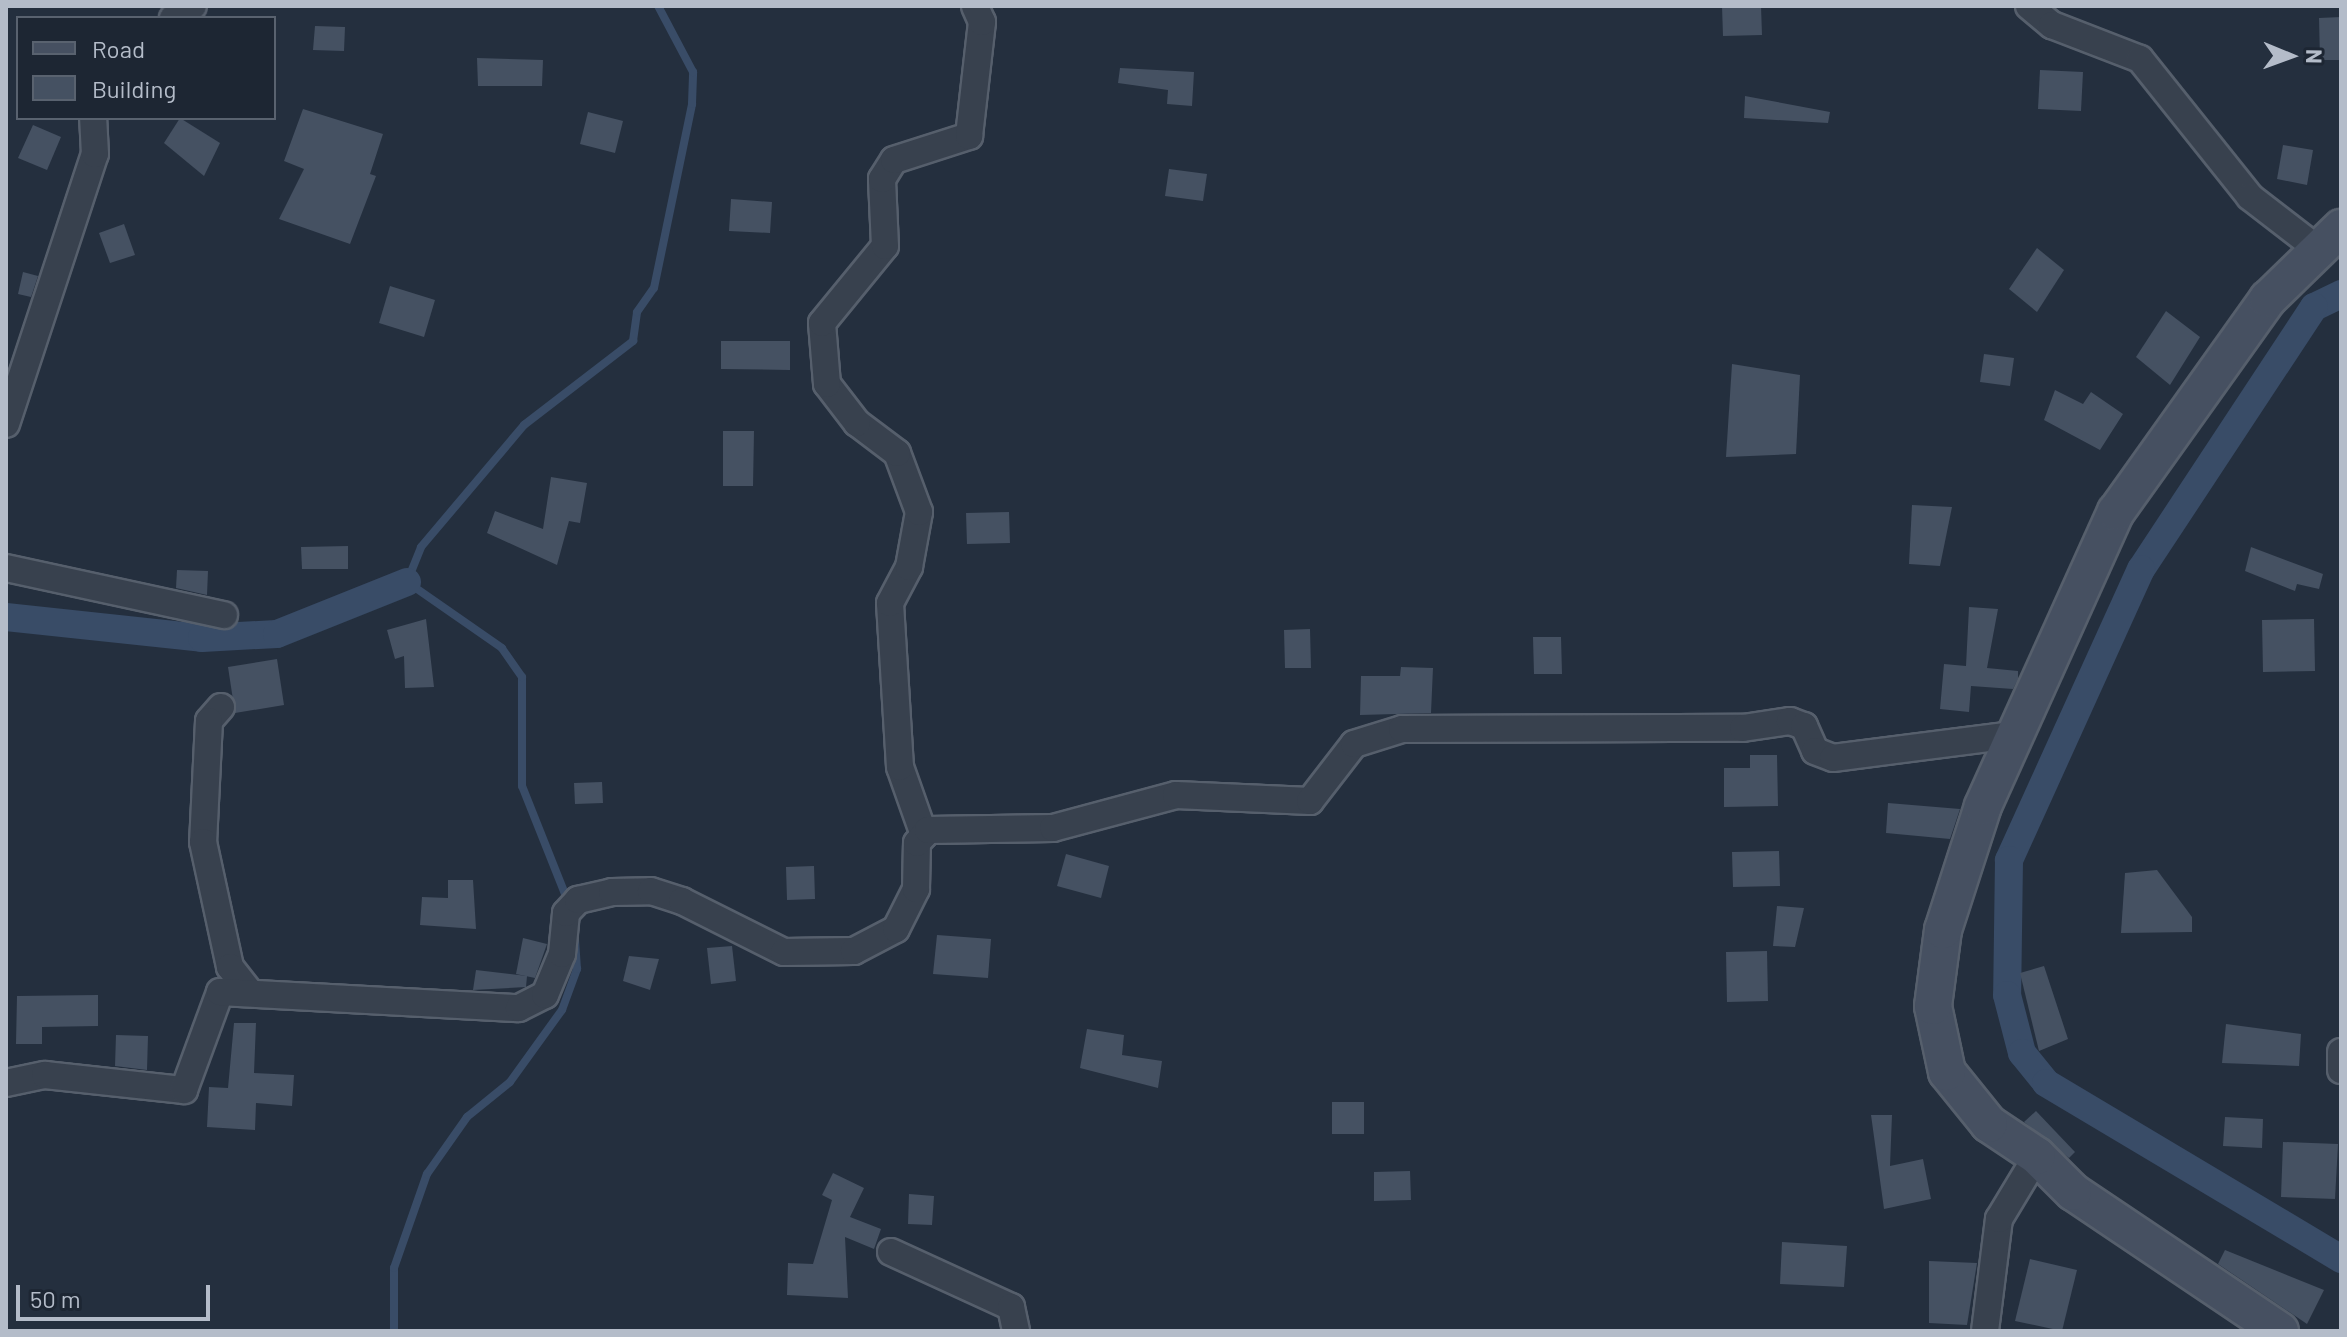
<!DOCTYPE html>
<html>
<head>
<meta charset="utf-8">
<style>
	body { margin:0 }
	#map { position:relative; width:2347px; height:1337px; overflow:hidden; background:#242f3e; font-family:Barlow,sans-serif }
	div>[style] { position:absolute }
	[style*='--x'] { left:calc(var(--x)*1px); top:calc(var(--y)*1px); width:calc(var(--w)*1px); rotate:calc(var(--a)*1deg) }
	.stream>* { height:8px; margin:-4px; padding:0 4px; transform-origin:4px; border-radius:4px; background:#394c67 }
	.canal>* { height:28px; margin:-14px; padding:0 14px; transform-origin:14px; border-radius:14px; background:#394c67 }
	.building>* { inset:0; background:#455162 }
	.roads { filter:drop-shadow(2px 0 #565f6c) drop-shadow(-2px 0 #565f6c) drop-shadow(0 2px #565f6c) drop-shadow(0 -2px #565f6c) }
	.minor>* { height:26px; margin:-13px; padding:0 13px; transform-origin:13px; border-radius:13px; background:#38414e }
	.secondary>* { height:36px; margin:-18px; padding:0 18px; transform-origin:18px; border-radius:18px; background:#465061 }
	span { translate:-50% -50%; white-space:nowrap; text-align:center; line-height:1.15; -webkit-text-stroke:6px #1d2633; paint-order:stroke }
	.frame { position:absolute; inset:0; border:8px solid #b4bcc9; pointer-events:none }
	.legend { position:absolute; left:16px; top:16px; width:260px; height:104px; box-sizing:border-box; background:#1d2633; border:2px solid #59626f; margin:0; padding:10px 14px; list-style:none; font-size:24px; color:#b4bcc9 }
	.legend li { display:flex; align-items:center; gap:16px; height:40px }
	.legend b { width:40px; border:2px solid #59626f }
	.north { position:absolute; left:2251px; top:16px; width:80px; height:80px; -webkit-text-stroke:6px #1d2633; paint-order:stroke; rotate:91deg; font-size:22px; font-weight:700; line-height:32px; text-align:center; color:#b4bcc9 }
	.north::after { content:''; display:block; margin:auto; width:28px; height:36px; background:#b4bcc9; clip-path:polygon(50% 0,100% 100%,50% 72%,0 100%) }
	.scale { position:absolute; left:16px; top:1285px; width:194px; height:36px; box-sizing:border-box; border:4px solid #b4bcc9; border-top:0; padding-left:10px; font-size:24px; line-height:28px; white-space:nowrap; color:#b4bcc9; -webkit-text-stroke:6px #1d2633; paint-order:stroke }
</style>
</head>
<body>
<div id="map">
	<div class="stream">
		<i style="--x:569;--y:904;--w:127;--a:-111.7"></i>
		<i style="--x:522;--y:786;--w:109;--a:-90"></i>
		<i style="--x:522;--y:677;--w:35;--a:-125"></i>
		<i style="--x:502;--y:648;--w:116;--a:-145.2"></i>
		<i style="--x:407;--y:582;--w:38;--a:-68"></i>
		<i style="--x:421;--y:547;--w:160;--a:-49.8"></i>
		<i style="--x:524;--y:425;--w:138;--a:-37.6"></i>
		<i style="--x:633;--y:341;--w:29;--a:-82"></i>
		<i style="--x:637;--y:312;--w:29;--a:-55"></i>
		<i style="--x:654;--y:288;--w:188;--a:-78.3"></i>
		<i style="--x:692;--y:104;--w:32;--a:-88"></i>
		<i style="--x:693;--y:72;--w:75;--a:-117.9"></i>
		<i style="--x:394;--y:1331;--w:63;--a:-90"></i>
		<i style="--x:394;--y:1268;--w:100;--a:-70.7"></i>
		<i style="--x:427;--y:1174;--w:70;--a:-54.9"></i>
		<i style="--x:467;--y:1117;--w:55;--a:-39.1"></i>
		<i style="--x:510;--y:1082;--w:89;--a:-54.2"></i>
		<i style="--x:562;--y:1010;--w:44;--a:-69.9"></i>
		<i style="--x:577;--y:969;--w:44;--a:-93.9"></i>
	</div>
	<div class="canal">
		<i style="--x:2341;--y:294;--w:30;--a:154"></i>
		<i style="--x:2314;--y:307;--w:314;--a:123.4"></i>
		<i style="--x:2141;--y:569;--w:320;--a:114.4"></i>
		<i style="--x:2009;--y:860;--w:135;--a:90.8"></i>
		<i style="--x:2007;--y:995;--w:60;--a:75.5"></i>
		<i style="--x:2022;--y:1053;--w:38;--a:51"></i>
		<i style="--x:2046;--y:1083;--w:344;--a:30.8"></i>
		<i style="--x:6;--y:617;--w:197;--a:6.1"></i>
		<i style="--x:202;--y:638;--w:75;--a:-3.1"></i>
		<i style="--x:277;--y:634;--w:140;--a:-21.8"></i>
	</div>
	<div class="building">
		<i style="clip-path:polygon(1722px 6px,1761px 6px,1762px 35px,1723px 36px)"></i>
		<i style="clip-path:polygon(2341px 17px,2341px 60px,2320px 60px,2319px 18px)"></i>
		<i style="clip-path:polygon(315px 26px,345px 27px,344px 51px,313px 50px)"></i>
		<i style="clip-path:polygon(477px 58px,543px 60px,542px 86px,478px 86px)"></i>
		<i style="clip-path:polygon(1120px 68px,1194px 72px,1192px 106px,1167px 104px,1168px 90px,1118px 83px)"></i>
		<i style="clip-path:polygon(2040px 70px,2083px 72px,2081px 111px,2038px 109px)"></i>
		<i style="clip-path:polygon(1745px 96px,1830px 112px,1828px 123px,1744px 118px)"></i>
		<i style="clip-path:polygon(303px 109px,383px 134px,370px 174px,376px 176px,350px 244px,279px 219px,304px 169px,284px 161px)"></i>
		<i style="clip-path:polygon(588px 112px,623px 121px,615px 153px,580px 144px)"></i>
		<i style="clip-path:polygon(180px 118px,220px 143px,204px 176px,164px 143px)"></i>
		<i style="clip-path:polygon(33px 125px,61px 137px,47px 170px,18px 158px)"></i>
		<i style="clip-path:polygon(2283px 145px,2313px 150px,2307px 185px,2277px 179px)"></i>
		<i style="clip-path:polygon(1169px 169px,1207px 174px,1203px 201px,1165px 196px)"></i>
		<i style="clip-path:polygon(731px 199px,772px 202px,770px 233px,729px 231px)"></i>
		<i style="clip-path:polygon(124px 224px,135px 255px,110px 263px,99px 233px)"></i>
		<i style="clip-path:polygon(2037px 248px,2064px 270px,2037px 312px,2009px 289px)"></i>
		<i style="clip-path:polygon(23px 272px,38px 276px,31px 297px,18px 294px)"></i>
		<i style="clip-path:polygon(390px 286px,435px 300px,424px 337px,379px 323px)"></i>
		<i style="clip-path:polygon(2166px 311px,2200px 337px,2170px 385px,2136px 357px)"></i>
		<i style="clip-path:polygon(721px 341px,790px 341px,790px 370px,721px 369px)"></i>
		<i style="clip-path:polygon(1984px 354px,2014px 358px,2010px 386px,1980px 382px)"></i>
		<i style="clip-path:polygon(1732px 364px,1800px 375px,1796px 454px,1726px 457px)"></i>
		<i style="clip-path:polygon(2055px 390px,2083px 404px,2091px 392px,2123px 414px,2100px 450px,2044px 420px)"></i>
		<i style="clip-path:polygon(723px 431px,754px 431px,753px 486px,723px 486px)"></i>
		<i style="clip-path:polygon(551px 477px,587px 483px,580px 523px,569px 521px,557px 565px,487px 533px,495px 511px,543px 529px)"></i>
		<i style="clip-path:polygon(1912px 505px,1952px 507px,1940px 566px,1909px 564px)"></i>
		<i style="clip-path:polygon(1009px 512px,1010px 543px,967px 544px,966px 513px)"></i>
		<i style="clip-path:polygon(348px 546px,348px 569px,302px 569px,301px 547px)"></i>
		<i style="clip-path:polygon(2251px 547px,2323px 574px,2319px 589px,2297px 584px,2295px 591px,2245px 571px)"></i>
		<i style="clip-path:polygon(177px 570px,208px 571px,207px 595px,176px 588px)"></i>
		<i style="clip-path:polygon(1969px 607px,1998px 609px,1987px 668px,2018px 671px,2018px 679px,2013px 689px,1971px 686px,1969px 712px,1940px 709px,1944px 664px,1966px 666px)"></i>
		<i style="clip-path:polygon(426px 619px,434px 687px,405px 688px,404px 656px,395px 659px,387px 630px)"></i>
		<i style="clip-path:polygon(2314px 619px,2315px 671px,2263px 672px,2262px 620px)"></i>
		<i style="clip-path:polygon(1310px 629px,1311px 668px,1285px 668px,1284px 630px)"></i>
		<i style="clip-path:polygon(1533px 637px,1561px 637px,1562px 674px,1534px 674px)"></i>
		<i style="clip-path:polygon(277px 659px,284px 705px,235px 713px,228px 667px)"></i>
		<i style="clip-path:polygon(1401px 667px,1433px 668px,1431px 713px,1360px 715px,1361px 676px,1400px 676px)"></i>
		<i style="clip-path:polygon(1750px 755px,1777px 755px,1778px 806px,1724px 807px,1724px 768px,1750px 768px)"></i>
		<i style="clip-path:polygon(602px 782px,603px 803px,575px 804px,574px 783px)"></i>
		<i style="clip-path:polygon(1888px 803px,1960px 809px,1950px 839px,1886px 833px)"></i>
		<i style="clip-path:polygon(1779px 851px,1780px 886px,1733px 887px,1732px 852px)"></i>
		<i style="clip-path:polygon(1066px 854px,1109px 866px,1101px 898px,1057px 886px)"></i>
		<i style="clip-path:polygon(814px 866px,815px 899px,787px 900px,786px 867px)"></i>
		<i style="clip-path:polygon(2157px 870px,2192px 917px,2192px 932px,2121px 933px,2125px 873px)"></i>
		<i style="clip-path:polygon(448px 880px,473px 880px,476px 929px,420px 925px,422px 897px,448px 898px)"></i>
		<i style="clip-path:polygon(1777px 906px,1804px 908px,1795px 947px,1773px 946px)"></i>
		<i style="clip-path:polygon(937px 935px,991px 939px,988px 978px,933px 974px)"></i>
		<i style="clip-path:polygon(523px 938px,547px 944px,535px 978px,516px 974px)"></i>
		<i style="clip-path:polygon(732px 946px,736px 981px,711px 984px,707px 948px)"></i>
		<i style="clip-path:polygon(1767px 951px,1768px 1001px,1727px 1002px,1726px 952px)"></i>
		<i style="clip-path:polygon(629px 956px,659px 959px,650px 990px,623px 981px)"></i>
		<i style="clip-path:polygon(2044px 966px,2068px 1039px,2039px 1051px,2020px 973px)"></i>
		<i style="clip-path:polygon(476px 970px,527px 976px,526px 987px,473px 990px)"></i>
		<i style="clip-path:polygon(98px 995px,98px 1026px,42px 1027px,42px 1044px,16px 1044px,17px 996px)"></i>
		<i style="clip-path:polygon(234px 1023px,256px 1023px,254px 1073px,294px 1075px,292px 1106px,256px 1103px,255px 1130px,207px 1127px,209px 1087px,228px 1088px)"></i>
		<i style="clip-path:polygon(2226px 1024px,2301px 1034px,2299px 1066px,2222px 1063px)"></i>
		<i style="clip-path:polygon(1087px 1029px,1124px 1035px,1122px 1055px,1162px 1061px,1158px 1088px,1080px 1068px)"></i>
		<i style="clip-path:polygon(116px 1035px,148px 1036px,147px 1070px,115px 1066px)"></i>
		<i style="clip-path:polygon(1332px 1102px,1364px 1102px,1364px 1134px,1332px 1134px)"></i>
		<i style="clip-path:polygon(2036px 1111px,2075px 1152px,2069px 1158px,2024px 1122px)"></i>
		<i style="clip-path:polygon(1871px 1115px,1892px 1115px,1890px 1166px,1923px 1159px,1931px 1199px,1884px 1209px)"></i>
		<i style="clip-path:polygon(2225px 1117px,2263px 1119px,2262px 1148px,2223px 1146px)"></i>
		<i style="clip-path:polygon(2283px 1142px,2338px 1144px,2335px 1199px,2281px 1197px)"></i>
		<i style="clip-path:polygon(1410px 1171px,1411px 1200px,1374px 1201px,1374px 1172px)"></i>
		<i style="clip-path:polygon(833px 1173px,864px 1188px,850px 1217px,881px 1229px,874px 1249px,845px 1237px,848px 1298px,787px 1295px,788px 1263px,813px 1264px,832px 1200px,822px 1195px)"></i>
		<i style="clip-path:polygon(909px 1194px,934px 1196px,932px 1225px,908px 1224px)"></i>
		<i style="clip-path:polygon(1782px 1242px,1847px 1246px,1844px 1287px,1780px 1284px)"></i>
		<i style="clip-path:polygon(2225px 1250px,2324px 1290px,2307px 1324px,2218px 1264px)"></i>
		<i style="clip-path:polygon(2030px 1259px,2077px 1270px,2062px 1331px,2015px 1321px)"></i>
		<i style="clip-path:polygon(1929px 1261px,1977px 1263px,1967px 1325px,1929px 1323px)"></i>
	</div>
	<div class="roads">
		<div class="minor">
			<i style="--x:2029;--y:6;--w:30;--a:40"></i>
			<i style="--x:2052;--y:25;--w:94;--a:21.1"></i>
			<i style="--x:2140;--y:59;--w:176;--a:51.4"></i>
			<i style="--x:2250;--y:197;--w:82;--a:37.6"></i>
			<i style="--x:173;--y:18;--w:23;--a:-31"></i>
			<i style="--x:6;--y:424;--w:284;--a:-71.8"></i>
			<i style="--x:95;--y:154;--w:36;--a:-93"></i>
			<i style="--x:6;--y:568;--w:223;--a:12.2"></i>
			<i style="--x:221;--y:707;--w:18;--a:131"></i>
			<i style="--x:209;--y:721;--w:121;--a:92.8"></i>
			<i style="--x:203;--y:842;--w:128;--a:77.8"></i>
			<i style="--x:230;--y:967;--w:28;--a:52"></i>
			<i style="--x:924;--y:835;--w:72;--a:-109.4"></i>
			<i style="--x:900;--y:767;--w:164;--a:-93.5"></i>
			<i style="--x:890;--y:603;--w:41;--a:-62.2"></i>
			<i style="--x:909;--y:567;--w:56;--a:-79.7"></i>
			<i style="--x:919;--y:512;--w:63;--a:-110.4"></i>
			<i style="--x:897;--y:453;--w:50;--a:-143.1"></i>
			<i style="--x:857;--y:423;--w:49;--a:-127.6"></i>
			<i style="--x:827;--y:384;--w:61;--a:-94.7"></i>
			<i style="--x:822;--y:323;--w:99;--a:-50.7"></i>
			<i style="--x:885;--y:246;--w:67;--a:-92.6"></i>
			<i style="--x:882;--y:179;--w:22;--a:-58"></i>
			<i style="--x:894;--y:160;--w:79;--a:-17.7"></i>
			<i style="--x:969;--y:136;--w:115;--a:-83.5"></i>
			<i style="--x:982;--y:22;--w:17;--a:-114"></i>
			<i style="--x:2341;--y:1052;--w:18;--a:90"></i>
			<i style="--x:6;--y:1083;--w:40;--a:-12"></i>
			<i style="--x:45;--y:1075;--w:140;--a:6.2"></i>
			<i style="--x:184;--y:1090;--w:104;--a:-69.8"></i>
			<i style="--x:220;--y:992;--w:299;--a:3.1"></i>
			<i style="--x:519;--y:1008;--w:29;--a:-27"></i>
			<i style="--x:545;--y:995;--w:44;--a:-67.5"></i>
			<i style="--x:562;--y:954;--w:41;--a:-84.4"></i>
			<i style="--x:566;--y:913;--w:18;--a:-47"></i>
			<i style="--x:578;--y:900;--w:35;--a:-13"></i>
			<i style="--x:612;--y:892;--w:39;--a:-1"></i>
			<i style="--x:651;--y:891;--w:33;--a:18"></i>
			<i style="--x:682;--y:901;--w:114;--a:26.6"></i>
			<i style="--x:784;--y:952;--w:70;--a:-0.8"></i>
			<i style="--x:854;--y:951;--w:47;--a:-27.6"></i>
			<i style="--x:896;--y:929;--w:45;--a:-63.4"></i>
			<i style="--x:916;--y:889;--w:46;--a:-88.8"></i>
			<i style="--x:917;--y:843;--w:17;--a:-50"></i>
			<i style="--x:928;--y:830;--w:125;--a:-0.9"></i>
			<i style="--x:1053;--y:828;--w:127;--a:-15"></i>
			<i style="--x:1176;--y:795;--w:134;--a:2.6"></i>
			<i style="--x:1310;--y:801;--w:72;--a:-52.3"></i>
			<i style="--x:1354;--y:744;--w:50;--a:-17.4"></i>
			<i style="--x:1402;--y:729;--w:341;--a:-0.2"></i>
			<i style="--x:1743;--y:728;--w:48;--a:-8.5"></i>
			<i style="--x:1790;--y:721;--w:15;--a:20"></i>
			<i style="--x:1804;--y:726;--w:27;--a:66"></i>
			<i style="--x:1815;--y:751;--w:19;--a:21"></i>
			<i style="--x:1833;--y:758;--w:180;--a:-7.3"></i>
			<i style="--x:891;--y:1252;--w:132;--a:24.6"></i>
			<i style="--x:1011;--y:1307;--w:25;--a:78"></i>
			<i style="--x:1985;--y:1331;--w:113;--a:-82.9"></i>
			<i style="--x:1999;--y:1219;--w:74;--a:-58.9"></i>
		</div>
		<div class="secondary">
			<i style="--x:2280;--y:1331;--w:249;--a:-146.1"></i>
			<i style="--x:2073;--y:1192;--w:51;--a:-135"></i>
			<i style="--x:2037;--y:1156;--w:58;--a:-146.3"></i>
			<i style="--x:1989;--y:1124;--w:67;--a:-128.9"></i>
			<i style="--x:1947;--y:1072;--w:67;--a:-102"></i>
			<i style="--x:1933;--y:1006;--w:77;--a:-82.5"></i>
			<i style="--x:1943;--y:930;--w:130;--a:-72.1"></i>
			<i style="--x:1983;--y:806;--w:323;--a:-65.7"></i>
			<i style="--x:2116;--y:512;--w:262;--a:-54.5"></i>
			<i style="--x:2268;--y:299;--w:102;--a:-44.2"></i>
		</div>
	</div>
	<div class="frame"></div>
	<ul class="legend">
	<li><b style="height:10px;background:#465061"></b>Road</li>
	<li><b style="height:22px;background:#455162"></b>Building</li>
	</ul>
	<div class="north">N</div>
	<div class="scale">50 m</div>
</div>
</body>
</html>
